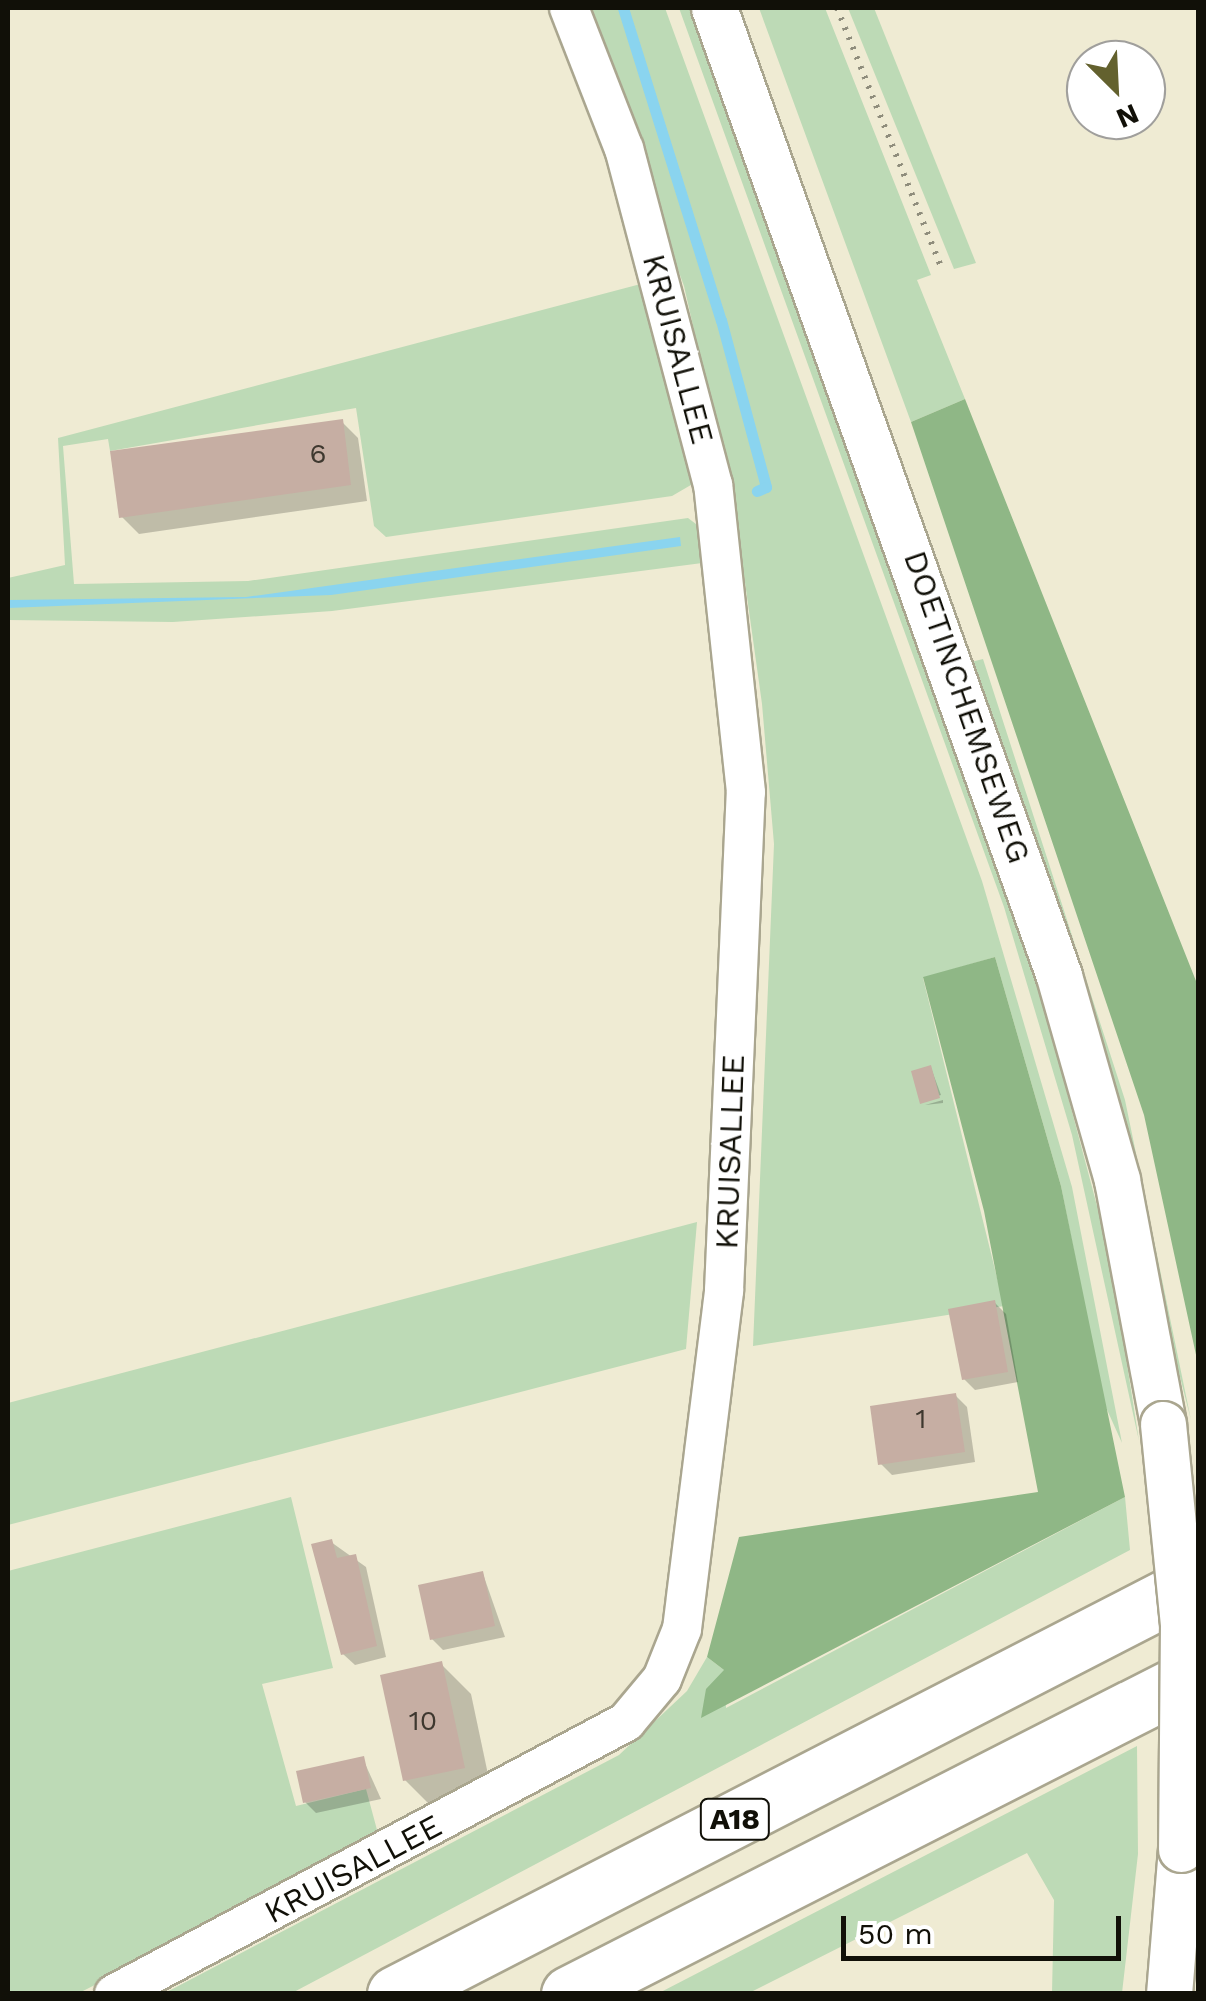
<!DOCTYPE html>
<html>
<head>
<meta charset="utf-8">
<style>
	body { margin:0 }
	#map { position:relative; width:1206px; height:2001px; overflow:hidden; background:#efebd3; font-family:"Work Sans",sans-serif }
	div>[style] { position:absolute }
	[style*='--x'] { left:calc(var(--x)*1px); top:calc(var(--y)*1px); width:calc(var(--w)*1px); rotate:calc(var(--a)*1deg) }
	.green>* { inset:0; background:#bddab6 }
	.forest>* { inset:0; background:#8fb786 }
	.water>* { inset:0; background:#8ad4ef }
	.shadow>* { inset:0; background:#0003 }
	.stream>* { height:11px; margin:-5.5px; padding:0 5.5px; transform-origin:5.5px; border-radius:5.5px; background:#8ad4ef }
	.building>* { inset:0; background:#c6aea3 }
	.path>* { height:6px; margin-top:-3px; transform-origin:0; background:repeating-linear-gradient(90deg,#8f8d7c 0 2.5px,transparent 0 10.5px) }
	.roads { filter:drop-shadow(2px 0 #aaa68f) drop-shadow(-2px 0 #aaa68f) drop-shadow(0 2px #aaa68f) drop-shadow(0 -2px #aaa68f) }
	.minor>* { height:38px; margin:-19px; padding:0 19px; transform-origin:19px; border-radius:19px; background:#fff }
	.tertiary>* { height:45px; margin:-22.5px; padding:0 22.5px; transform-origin:22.5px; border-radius:22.5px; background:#fff }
	.motorway>* { height:55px; margin:-27.5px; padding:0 27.5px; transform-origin:27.5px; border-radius:27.5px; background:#fff }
	.bridges { filter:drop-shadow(2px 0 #aaa68f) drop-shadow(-2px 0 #aaa68f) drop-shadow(0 2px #aaa68f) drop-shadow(0 -2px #aaa68f) }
	.tertiary-bridge>* { height:45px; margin:-22.5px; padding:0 22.5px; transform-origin:22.5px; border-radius:22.5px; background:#fff }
	span { translate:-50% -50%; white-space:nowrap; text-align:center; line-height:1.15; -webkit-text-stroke:9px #fff; paint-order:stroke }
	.number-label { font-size:28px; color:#3e382f }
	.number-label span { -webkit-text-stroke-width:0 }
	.shield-label span { padding:2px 8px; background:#fff; border:2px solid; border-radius:8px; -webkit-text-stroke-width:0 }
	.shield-label { font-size:30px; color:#111008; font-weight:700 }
	.street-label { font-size:32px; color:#111008 }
	.frame { position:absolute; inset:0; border:10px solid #111008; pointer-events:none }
	.north { position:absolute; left:1066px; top:40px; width:100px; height:100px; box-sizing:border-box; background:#fff; border:2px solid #a09f9c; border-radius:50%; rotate:156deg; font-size:28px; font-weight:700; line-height:40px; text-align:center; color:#111008 }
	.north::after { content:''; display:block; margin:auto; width:35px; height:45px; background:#63612e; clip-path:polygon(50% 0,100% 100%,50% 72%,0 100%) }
	.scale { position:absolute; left:841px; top:1916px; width:280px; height:45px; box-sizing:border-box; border:5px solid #111008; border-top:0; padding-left:12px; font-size:30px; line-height:35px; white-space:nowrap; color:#111008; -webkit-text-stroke:8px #fff; paint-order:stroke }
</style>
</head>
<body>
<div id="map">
	<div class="green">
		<i style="clip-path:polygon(582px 8px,665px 8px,982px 881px,1072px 1187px,1122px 1443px,1104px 1403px,1061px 1186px,995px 957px,923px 978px,1004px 1306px,753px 1346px,774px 844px,762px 704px,735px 511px,684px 286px)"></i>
		<i style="clip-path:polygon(679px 8px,692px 8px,1030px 953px,1110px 1255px,1139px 1441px,1072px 1135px,1004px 907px)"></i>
		<i style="clip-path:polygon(759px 8px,825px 8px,931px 275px,917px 280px,965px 399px,911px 422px)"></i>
		<i style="clip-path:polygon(848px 8px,874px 8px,976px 263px,954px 269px)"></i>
		<i style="clip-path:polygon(652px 281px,696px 482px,672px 496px,386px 537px,374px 526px,356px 408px,110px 451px,108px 439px,63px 446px,74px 584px,248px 581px,688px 518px,704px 530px,710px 562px,332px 611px,173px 622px,8px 620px,8px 578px,65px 565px,58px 438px)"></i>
		<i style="clip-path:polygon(983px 659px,1125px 1100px,1191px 1420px,1074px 960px,971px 662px)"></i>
		<i style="clip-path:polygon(697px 1222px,686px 1349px,8px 1525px,8px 1403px)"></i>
		<i style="clip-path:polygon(291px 1497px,333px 1668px,262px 1684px,296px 1806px,366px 1789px,380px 1841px,79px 1993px,8px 1994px,8px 1571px)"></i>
		<i style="clip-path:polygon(1125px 1497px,1130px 1550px,292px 1993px,163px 1994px,619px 1755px,687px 1691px,707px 1657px,724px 1670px,726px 1708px)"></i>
		<i style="clip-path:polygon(1137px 1746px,1138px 1854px,1122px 1993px,1052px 1993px,1054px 1900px,1027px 1853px,749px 1993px,659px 1993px)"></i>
	</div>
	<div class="forest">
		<i style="clip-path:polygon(965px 399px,1198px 986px,1198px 1364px,1144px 1115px,911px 422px)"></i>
		<i style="clip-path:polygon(995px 957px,1061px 1186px,1125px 1497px,701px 1718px,706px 1689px,724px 1670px,707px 1657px,739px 1537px,1038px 1492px,984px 1211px,923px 977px)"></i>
	</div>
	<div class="water">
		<i style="clip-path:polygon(680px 537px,681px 546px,331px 595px,8px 608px,8px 600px,246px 597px)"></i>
	</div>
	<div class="shadow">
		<i style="clip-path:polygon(342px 422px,358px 438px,367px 501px,139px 534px,122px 517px)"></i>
		<i style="clip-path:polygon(931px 1068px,941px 1095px,922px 1101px)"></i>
		<i style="clip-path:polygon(943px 1100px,943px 1103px,925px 1105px)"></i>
		<i style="clip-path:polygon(995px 1303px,1006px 1314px,1018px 1382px,975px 1390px,964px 1379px)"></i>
		<i style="clip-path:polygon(956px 1396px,967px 1407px,975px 1462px,892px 1475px,881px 1464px)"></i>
		<i style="clip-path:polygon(331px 1542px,366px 1567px,386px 1657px,355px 1665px,343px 1654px)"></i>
		<i style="clip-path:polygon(483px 1574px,505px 1637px,443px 1650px,432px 1639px)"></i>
		<i style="clip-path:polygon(441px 1664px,471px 1694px,493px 1798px,435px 1810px,405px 1780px)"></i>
		<i style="clip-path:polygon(363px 1759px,381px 1799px,316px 1813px,305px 1802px)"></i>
	</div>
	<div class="stream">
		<i style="--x:623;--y:8;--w:327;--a:72.6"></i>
		<i style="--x:721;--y:320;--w:173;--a:74.9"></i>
		<i style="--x:766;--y:487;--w:10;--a:156"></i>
	</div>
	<div class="building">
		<i style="clip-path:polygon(343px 419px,351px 485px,119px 518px,110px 451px)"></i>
		<i style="clip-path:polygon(931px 1065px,940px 1098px,920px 1104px,911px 1071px)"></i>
		<i style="clip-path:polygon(995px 1300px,1008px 1372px,962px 1380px,948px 1309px)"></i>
		<i style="clip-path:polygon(956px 1393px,965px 1452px,878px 1465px,870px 1406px)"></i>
		<i style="clip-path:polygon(332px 1539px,337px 1558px,356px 1554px,377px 1646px,341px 1655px,311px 1544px)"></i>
		<i style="clip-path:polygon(483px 1571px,495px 1626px,430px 1640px,418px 1585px)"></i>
		<i style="clip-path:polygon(442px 1661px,465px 1768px,403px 1781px,380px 1675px)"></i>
		<i style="clip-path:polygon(364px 1756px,371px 1788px,303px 1803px,296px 1771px)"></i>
	</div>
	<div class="path">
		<i style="--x:837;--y:8;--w:279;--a:68.1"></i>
	</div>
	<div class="roads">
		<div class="minor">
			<i style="--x:114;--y:1994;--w:580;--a:-27.98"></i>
			<i style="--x:626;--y:1722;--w:56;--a:-50.1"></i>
			<i style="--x:662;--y:1679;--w:54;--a:-68.2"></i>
			<i style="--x:682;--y:1629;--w:341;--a:-82.9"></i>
			<i style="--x:724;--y:1291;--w:499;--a:-87.5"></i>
			<i style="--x:746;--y:792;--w:309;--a:-96.1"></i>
			<i style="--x:713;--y:485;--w:348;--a:-104.8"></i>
			<i style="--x:624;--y:149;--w:151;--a:-111.3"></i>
		</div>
		<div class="tertiary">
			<i style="--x:714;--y:8;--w:1028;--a:70.38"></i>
			<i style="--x:1059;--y:976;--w:212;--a:74.1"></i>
			<i style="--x:1117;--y:1180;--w:248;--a:79.3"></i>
			<i style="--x:1169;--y:1994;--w:145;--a:-85.3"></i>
		</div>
		<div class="motorway">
			<i style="--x:395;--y:1994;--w:903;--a:-27.22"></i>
			<i style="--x:569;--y:1994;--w:706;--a:-26.96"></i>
		</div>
	</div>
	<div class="bridges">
		<div class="tertiary-bridge">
			<i style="--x:1163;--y:1424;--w:201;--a:84.3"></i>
			<i style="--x:1183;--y:1624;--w:225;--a:90.5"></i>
		</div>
	</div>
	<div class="number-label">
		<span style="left:318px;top:454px">6</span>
		<span style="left:921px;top:1419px">1</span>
		<span style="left:423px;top:1721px">10</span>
	</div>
	<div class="shield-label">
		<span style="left:735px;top:1819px">A18</span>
	</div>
	<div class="street-label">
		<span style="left:678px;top:349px;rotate:75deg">KRUISALLEE</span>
		<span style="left:967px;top:707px;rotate:71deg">DOETINCHEMSEWEG</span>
		<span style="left:730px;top:1152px;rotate:-88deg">KRUISALLEE</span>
		<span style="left:353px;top:1869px;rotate:-28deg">KRUISALLEE</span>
	</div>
	<div class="frame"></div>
	<div class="north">N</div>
	<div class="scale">50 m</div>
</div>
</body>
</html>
